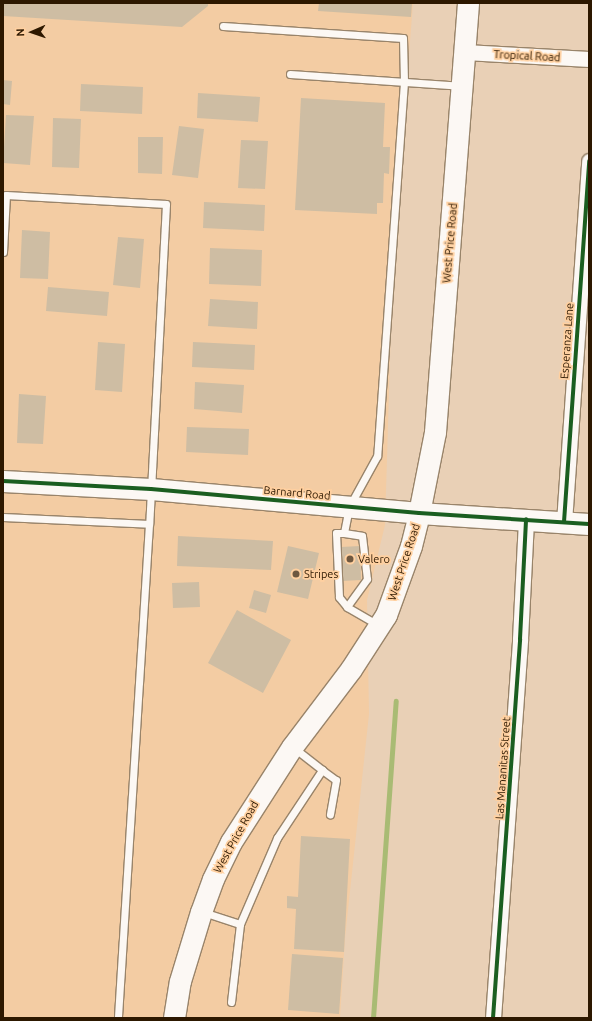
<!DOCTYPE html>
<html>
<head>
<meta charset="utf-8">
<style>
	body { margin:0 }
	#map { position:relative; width:592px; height:1021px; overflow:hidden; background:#e9d0b6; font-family:Ubuntu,sans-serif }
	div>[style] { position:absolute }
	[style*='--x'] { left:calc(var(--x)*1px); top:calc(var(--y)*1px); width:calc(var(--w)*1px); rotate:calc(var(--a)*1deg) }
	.built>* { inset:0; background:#f3cca3 }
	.stream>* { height:5px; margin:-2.5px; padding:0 2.5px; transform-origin:2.5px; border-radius:2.5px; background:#a9bb74 }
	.building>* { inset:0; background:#cebda3 }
	.roads { filter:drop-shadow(1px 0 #99846a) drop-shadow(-1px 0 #99846a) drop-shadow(0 1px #99846a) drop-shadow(0 -1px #99846a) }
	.lane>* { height:7px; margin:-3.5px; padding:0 3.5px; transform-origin:3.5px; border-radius:3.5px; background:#fcf8f4 }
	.street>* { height:15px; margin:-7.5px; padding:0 7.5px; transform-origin:7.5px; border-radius:7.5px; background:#fcf8f4 }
	.secondary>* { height:21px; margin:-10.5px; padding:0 10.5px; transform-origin:10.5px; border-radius:10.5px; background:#fcf8f4 }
	.cycleway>* { height:4px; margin:-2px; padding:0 2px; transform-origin:2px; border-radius:2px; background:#1b5e20 }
	.dots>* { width:11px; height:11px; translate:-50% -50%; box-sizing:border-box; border:2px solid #ffd0a0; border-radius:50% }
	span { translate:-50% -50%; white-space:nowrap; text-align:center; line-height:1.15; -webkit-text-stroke:3.5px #ffd0a0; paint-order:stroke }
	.street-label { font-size:11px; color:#2d1800 }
	.poi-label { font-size:11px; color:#2d1800 }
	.left { translate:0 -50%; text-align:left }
	.frame { position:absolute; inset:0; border:4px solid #2d1800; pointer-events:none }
	.north { position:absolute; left:12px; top:12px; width:40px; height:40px; -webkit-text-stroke:3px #ffd0a0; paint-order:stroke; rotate:268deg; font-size:11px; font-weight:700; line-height:16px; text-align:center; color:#2d1800 }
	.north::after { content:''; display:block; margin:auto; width:14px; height:18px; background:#2d1800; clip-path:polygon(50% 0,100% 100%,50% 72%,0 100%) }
</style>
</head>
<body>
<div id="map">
	<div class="built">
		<i style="clip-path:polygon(3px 3px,413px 3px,393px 258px,385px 525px,367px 600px,369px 714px,345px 938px,340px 1018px,3px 1018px)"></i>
	</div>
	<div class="stream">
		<i style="--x:373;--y:1018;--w:318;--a:-85.9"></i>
	</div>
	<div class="building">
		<i style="clip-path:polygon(3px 3px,208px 3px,208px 6px,182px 27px,3px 16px)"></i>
		<i style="clip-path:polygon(319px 3px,412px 3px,411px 17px,318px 11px)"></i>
		<i style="clip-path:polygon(3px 80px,12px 81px,10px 105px,3px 104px)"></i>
		<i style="clip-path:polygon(81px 84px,143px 87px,142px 114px,80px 111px)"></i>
		<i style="clip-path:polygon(198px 93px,260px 97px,258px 122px,197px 118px)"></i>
		<i style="clip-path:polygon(301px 98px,385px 103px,383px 147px,390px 147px,389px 174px,384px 173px,383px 203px,377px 203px,377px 214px,295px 210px)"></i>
		<i style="clip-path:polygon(6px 115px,34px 116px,30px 165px,3px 163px)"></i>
		<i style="clip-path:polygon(53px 118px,81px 119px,79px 168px,52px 167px)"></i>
		<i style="clip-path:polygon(179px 126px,204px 129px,198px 178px,172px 175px)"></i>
		<i style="clip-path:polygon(138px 137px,163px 137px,162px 174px,138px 173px)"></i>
		<i style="clip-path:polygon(241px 140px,268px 141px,265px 189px,238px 188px)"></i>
		<i style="clip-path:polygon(204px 202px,265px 205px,264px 231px,203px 228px)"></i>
		<i style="clip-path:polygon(22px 230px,50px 232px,48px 279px,20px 278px)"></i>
		<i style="clip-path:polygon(118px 237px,144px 239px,140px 288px,113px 285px)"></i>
		<i style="clip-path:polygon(210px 248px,262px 250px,261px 286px,209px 284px)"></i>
		<i style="clip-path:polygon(48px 287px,109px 292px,107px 316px,46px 311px)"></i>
		<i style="clip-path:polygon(210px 299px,258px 302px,257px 329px,208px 326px)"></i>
		<i style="clip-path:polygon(98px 342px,125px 344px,122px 392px,95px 390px)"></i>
		<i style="clip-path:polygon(193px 342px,255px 345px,254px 370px,192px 367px)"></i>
		<i style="clip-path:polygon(195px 382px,244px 385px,242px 413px,194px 409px)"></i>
		<i style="clip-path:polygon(19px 394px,46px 396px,43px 444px,17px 443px)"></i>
		<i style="clip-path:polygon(187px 427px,249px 429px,248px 455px,186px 452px)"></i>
		<i style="clip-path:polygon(178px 536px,273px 541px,271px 570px,177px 566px)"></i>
		<i style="clip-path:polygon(288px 546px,319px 553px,308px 599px,277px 592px)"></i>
		<i style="clip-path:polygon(360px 546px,361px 580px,342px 581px,341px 547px)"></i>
		<i style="clip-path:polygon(199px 582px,200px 607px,173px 608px,172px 583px)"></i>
		<i style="clip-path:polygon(254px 590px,271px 595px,266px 613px,249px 608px)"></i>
		<i style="clip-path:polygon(237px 610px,291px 640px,263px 693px,208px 663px)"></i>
		<i style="clip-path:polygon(301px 836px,350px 839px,344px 952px,294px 949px,296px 909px,287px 908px,287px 896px,298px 897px)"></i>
		<i style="clip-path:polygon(292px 954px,343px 958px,339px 1014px,288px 1010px)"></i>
	</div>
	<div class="roads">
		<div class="lane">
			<i style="--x:223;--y:26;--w:180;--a:3.8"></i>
			<i style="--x:403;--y:38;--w:44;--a:88.7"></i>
			<i style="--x:404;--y:82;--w:375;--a:94.1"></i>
			<i style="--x:377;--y:456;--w:58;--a:118.8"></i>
			<i style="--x:349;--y:507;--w:26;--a:101"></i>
			<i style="--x:344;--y:533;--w:8;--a:180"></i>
			<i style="--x:336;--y:533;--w:64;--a:87.3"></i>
			<i style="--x:339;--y:597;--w:13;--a:51"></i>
			<i style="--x:347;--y:607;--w:34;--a:30"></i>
			<i style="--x:290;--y:74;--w:170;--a:4"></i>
			<i style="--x:3;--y:252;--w:57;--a:-87"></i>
			<i style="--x:6;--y:195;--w:160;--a:3.2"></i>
			<i style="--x:166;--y:204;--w:320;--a:93"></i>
			<i style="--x:149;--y:524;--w:495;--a:93.6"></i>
			<i style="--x:3;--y:517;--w:146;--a:2.7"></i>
			<i style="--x:344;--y:533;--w:18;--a:9"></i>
			<i style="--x:362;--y:536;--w:43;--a:83.4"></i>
			<i style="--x:367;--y:579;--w:34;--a:126"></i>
			<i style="--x:294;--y:748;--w:36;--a:38"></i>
			<i style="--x:203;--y:912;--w:39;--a:18"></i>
			<i style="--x:240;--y:924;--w:94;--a:-66.7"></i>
			<i style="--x:277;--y:838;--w:82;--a:-56.5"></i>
			<i style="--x:322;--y:770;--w:17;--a:36"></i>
			<i style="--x:336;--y:780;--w:35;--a:100"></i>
			<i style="--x:231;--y:1002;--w:79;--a:-83.4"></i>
		</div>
		<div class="street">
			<i style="--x:465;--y:52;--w:124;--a:3.2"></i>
			<i style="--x:564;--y:522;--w:362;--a:-86"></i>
			<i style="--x:493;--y:1018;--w:380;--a:-85.9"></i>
			<i style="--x:520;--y:639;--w:120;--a:-87.1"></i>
		</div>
		<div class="secondary">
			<i style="--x:3;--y:481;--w:148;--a:3.1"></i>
			<i style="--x:151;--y:489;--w:269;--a:5.1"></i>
			<i style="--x:419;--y:513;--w:170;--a:3.7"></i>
			<i style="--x:174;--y:1018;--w:37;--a:-81"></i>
			<i style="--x:180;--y:981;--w:72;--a:-73.1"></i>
			<i style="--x:201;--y:912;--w:35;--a:-70"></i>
			<i style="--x:213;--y:879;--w:41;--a:-64.1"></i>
			<i style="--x:231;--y:842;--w:113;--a:-57.3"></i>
			<i style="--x:292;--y:747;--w:98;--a:-52.9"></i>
			<i style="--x:351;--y:669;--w:64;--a:-57.1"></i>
			<i style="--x:386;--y:615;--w:73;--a:-70.1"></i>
			<i style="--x:411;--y:546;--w:34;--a:-76"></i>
			<i style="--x:419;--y:513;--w:83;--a:-78.8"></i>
			<i style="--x:435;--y:432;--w:430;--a:-85.6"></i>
		</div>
	</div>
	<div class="cycleway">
		<i style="--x:3;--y:481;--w:148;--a:3.1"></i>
		<i style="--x:151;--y:489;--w:269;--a:5.1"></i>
		<i style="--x:419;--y:513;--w:170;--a:3.7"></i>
		<i style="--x:564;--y:522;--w:362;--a:-86"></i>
		<i style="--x:493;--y:1018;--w:380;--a:-85.9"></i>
		<i style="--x:520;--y:639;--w:120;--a:-87.1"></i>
	</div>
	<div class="dots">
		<i style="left:350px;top:559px;background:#6f5840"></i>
		<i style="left:296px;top:574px;background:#6f5840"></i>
	</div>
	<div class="street-label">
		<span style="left:527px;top:56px;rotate:3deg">Tropical Road</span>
		<span style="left:450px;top:243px;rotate:-85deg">West Price Road</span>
		<span style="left:567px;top:341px;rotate:-86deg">Esperanza Lane</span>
		<span style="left:297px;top:493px;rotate:5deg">Barnard Road</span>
		<span style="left:404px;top:562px;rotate:-72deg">West Price Road</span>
		<span style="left:503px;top:768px;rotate:-86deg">Las Mananitas Street</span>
		<span style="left:236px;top:837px;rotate:-61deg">West Price Road</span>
	</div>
	<div class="poi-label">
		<span class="left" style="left:358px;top:559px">Valero</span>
		<span class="left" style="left:304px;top:574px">Stripes</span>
	</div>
	<div class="frame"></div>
	<div class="north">N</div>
</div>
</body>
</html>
